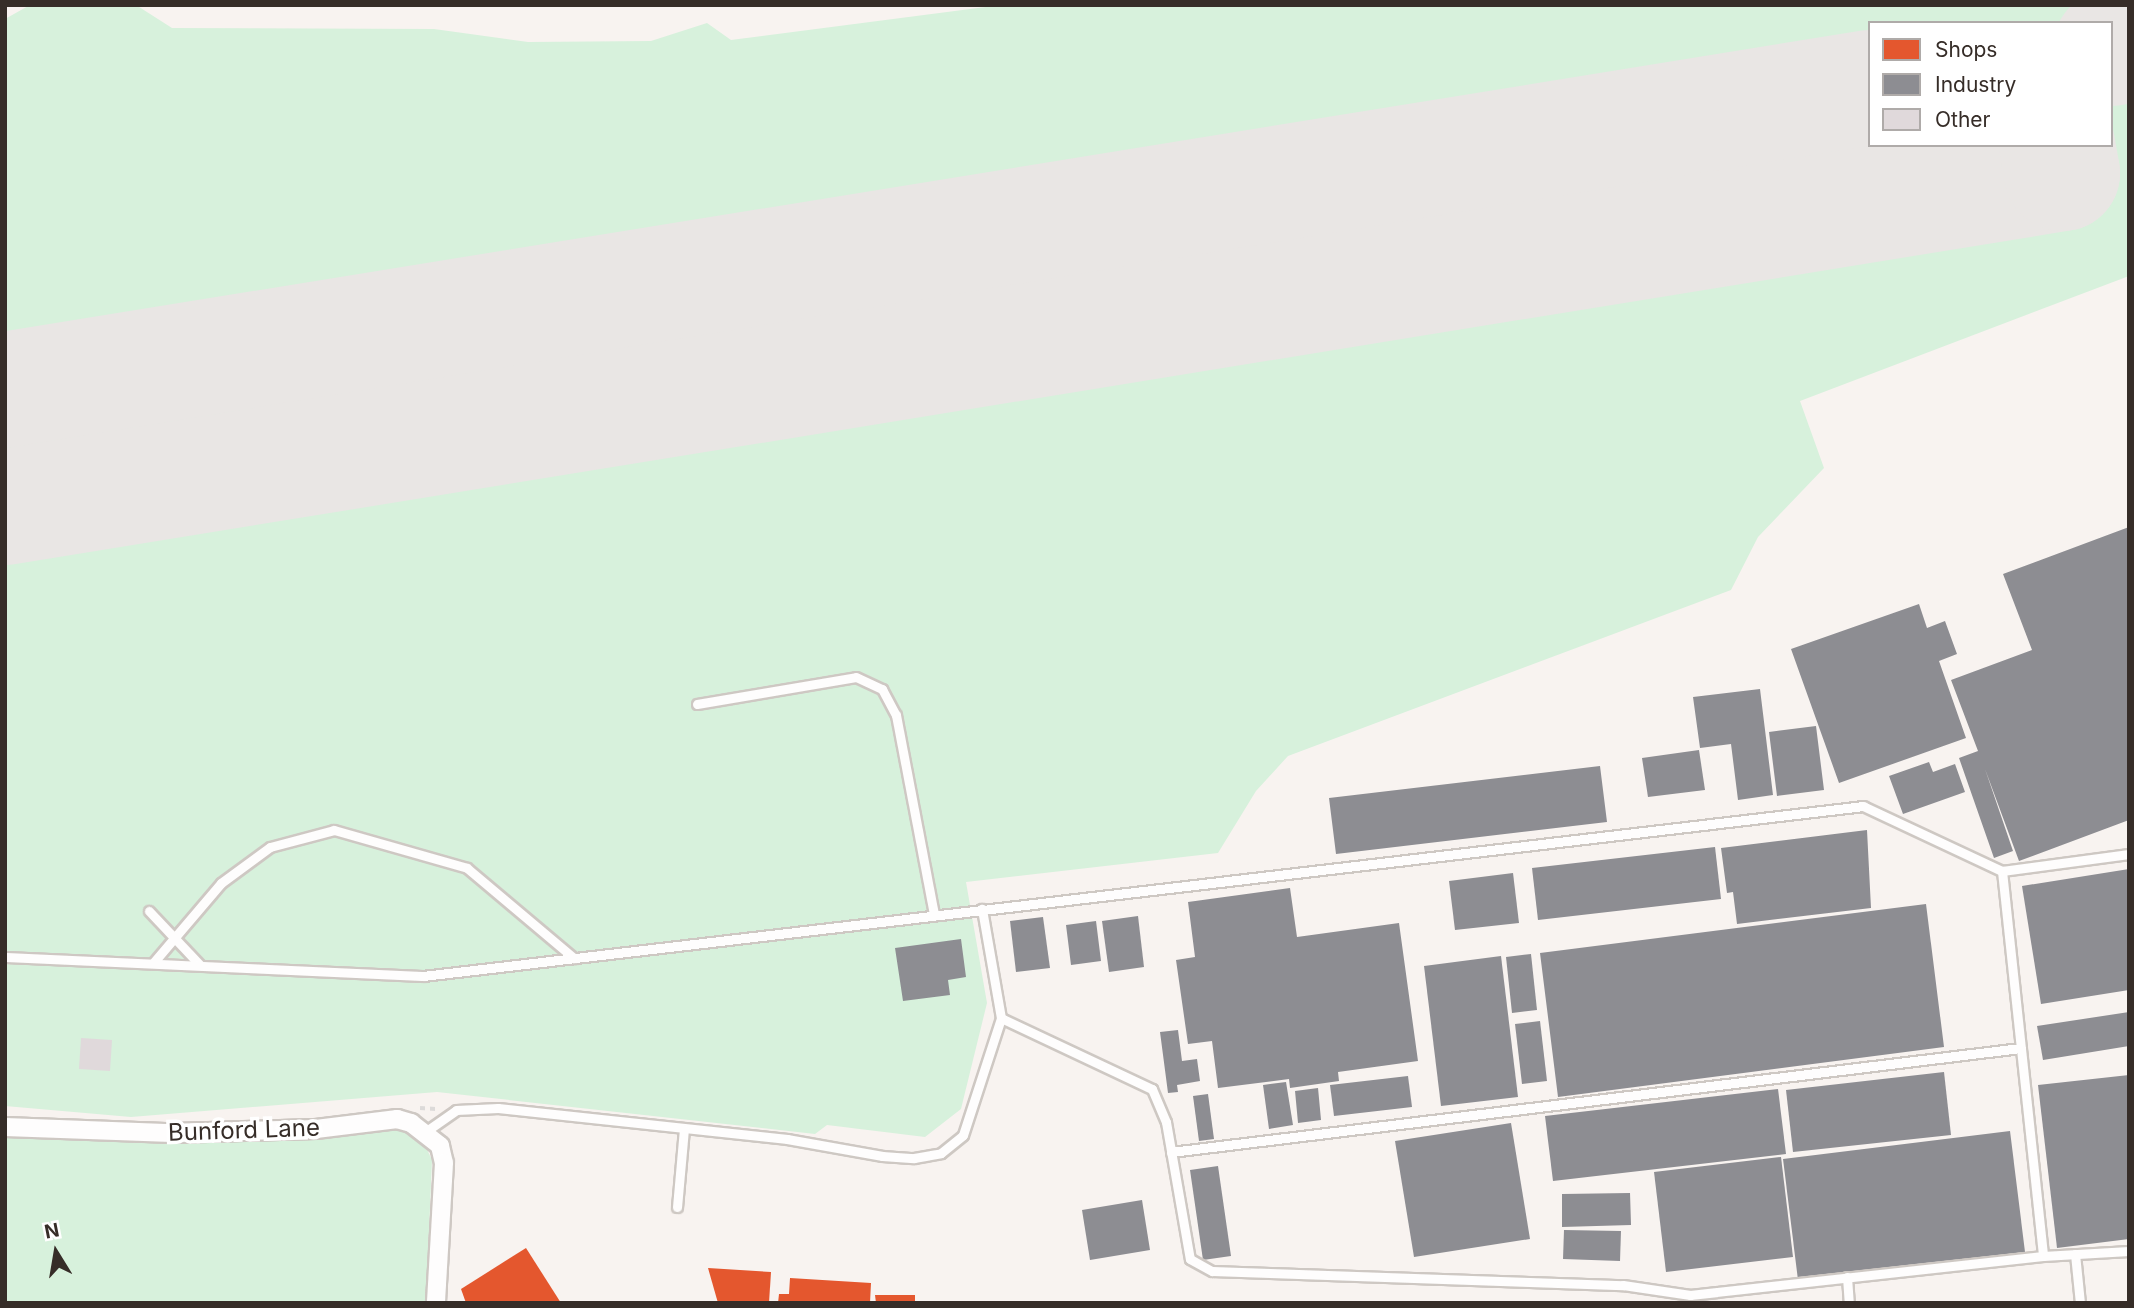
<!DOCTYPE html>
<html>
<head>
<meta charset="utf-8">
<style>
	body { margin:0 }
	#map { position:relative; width:2134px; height:1308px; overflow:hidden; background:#f8f3f0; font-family:Inter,sans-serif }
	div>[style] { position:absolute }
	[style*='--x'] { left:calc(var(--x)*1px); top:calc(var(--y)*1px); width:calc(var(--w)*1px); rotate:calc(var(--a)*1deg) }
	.green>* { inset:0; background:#d7f1dc }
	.shops>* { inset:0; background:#e4572e }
	.industry>* { inset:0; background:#8d8d92 }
	.runway>* { height:116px; margin:-58px; padding:0 58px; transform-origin:58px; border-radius:58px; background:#e9e6e4 }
	.building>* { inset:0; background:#e0d9db }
	.path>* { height:3.5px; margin-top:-1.75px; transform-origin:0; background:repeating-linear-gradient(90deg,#dcdad9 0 5px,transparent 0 10px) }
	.roads { filter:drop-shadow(2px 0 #cec8c3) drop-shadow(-2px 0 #cec8c3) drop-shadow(0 2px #cec8c3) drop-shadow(0 -2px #cec8c3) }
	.service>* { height:9px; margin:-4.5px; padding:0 4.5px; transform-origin:4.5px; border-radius:4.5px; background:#fefdfd }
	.minor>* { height:18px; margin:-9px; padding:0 9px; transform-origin:9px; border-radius:9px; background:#fefdfd }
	span { translate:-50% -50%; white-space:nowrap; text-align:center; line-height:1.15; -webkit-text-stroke:7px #fff; paint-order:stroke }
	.street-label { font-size:24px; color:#362d28 }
	.frame { position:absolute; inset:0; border:7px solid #362d28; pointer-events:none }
	.legend { position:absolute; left:1868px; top:21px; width:245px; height:126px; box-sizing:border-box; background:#fff; border:2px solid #afaba9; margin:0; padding:9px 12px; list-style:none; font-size:21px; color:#362d28 }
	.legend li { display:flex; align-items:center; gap:14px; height:35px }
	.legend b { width:35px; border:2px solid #afaba9 }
	.north { position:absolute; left:21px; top:1217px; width:70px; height:70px; -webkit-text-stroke:5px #fff; paint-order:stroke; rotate:349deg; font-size:19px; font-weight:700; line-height:28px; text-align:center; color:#362d28 }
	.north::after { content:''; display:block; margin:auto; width:24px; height:32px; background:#362d28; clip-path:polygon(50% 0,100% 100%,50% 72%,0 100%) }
</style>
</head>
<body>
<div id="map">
	<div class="green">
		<i style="clip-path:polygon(evenodd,30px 5px,136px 5px,172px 28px,434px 29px,528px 42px,651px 41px,707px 23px,731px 40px,1001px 5px,2129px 5px,2129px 276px,1800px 401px,1824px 468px,1758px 537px,1731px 590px,1288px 756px,1256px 791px,1218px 853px,966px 882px,987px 1003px,961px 1109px,925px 1137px,827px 1125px,815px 1134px,437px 1092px,131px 1117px,5px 1106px,5px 19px,30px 5px,1870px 23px,2111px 23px,2111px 145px,1870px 145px,1870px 23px)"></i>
		<i style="clip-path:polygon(400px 1127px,424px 1143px,432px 1160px,426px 1303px,5px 1303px,5px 1134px)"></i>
	</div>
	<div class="shops">
		<i style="clip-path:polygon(526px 1248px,561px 1303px,466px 1303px,461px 1289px)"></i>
		<i style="clip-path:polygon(708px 1268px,771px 1272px,769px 1303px,718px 1303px)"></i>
		<i style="clip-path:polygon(790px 1278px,871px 1283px,870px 1303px,778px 1303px,779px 1294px,789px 1294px)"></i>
		<i style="clip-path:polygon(875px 1295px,915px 1295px,915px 1303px,876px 1303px)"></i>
	</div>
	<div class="industry">
		<i style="clip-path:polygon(2129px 527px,2129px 820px,2019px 861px,1985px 769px,2013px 851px,1994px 858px,1959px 758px,1978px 751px,1951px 680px,2032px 650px,2003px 574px)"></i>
		<i style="clip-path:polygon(1919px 604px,1927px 628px,1945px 621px,1957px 654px,1939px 661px,1966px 738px,1839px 783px,1791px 649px)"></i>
		<i style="clip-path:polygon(1760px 689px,1773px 795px,1738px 800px,1731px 744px,1700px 748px,1693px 697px)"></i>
		<i style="clip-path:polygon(1816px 726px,1824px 790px,1777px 796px,1769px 732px)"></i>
		<i style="clip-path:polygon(1699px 750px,1705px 790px,1648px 797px,1642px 758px)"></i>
		<i style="clip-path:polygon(1929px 762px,1933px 772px,1955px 764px,1965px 792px,1903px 814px,1889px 776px)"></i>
		<i style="clip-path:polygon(1600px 766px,1607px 822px,1336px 854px,1329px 798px)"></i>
		<i style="clip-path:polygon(1867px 830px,1871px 908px,1737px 924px,1733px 892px,1727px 893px,1721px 848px)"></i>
		<i style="clip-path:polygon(1715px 847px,1721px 899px,1538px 920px,1532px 868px)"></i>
		<i style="clip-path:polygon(2129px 869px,2129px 990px,2041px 1004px,2022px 886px)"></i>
		<i style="clip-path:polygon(1513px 873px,1519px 923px,1455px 930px,1449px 881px)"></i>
		<i style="clip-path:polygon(1290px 888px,1297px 937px,1399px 923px,1418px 1061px,1338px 1072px,1339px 1081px,1290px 1088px,1289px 1079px,1218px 1088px,1212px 1041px,1188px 1044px,1176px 960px,1195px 957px,1188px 902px)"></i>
		<i style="clip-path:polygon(1926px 904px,1944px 1047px,1558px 1097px,1540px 953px)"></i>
		<i style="clip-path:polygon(1138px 916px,1144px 967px,1109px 972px,1102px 921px)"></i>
		<i style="clip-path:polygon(1043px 917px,1050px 968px,1016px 972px,1010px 921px)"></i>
		<i style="clip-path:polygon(1096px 921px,1101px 961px,1071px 965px,1066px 925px)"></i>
		<i style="clip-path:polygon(961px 939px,966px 977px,948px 980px,950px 995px,903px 1001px,895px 948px)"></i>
		<i style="clip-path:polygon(1531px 954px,1537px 1010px,1512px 1013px,1506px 957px)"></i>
		<i style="clip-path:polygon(1501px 956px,1518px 1097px,1441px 1106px,1424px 966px)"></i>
		<i style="clip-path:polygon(2129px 1012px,2129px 1046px,2043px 1060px,2037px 1026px)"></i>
		<i style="clip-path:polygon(1540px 1021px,1547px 1081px,1522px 1084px,1515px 1024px)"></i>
		<i style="clip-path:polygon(1178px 1030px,1182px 1061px,1197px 1059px,1200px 1081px,1177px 1085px,1178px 1092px,1168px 1093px,1160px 1032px)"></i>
		<i style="clip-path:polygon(1944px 1072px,1951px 1135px,1793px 1152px,1786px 1090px)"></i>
		<i style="clip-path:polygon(2129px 1075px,2129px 1239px,2057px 1248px,2038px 1085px)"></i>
		<i style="clip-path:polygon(1408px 1076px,1412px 1107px,1334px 1116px,1330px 1085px)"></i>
		<i style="clip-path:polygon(1286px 1082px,1293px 1125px,1269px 1129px,1263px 1085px)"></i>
		<i style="clip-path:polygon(1318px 1088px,1321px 1120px,1298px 1123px,1295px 1091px)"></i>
		<i style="clip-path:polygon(1778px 1089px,1786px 1154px,1553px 1181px,1545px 1116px)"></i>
		<i style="clip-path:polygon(1208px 1094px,1214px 1139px,1199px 1141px,1193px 1096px)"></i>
		<i style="clip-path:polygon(1511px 1123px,1530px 1239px,1414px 1257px,1395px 1141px)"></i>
		<i style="clip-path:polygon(2010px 1131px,2025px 1252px,1798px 1280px,1783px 1159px)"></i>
		<i style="clip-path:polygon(1781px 1157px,1793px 1257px,1666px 1272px,1654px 1172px)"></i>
		<i style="clip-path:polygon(1218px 1166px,1231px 1256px,1203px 1260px,1190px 1170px)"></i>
		<i style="clip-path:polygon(1630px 1193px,1631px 1225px,1562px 1227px,1562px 1194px)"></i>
		<i style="clip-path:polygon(1142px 1200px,1150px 1250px,1090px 1260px,1082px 1210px)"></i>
		<i style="clip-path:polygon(1564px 1230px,1621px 1231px,1620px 1261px,1563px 1259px)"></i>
	</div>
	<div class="runway">
		<i style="--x:2111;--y:48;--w:18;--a:-9"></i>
		<i style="--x:5;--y:390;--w:1889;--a:-9.2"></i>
		<i style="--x:5;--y:507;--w:2084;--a:-9.22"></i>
		<i style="--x:2062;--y:173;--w:28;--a:-100"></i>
	</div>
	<div class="building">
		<i style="clip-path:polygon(81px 1038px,112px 1040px,110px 1071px,79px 1069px)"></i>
	</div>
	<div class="path">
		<i style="--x:420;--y:1108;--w:16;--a:4"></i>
	</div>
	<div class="roads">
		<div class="service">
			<i style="--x:697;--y:704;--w:161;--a:-9.6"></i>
			<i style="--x:856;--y:677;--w:29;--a:25"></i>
			<i style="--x:882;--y:689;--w:30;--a:62"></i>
			<i style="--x:896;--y:715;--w:204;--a:79.2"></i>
			<i style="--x:2002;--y:871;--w:387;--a:83.9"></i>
			<i style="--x:149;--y:911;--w:74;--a:46.6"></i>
			<i style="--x:5;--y:957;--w:418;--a:2.6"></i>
			<i style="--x:423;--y:976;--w:1450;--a:-6.73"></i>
			<i style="--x:1863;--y:806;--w:153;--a:25.1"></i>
			<i style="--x:2002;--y:871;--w:128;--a:-7.6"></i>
			<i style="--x:153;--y:963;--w:105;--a:-49.6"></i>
			<i style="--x:221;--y:883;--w:61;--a:-36.3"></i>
			<i style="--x:270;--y:847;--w:66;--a:-14.9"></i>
			<i style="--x:334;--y:830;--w:138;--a:15.9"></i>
			<i style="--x:467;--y:868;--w:140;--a:40.1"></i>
			<i style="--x:1001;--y:1018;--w:167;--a:25.2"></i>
			<i style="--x:1152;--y:1089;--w:36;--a:67"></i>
			<i style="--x:1166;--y:1122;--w:139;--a:80.1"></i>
			<i style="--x:1190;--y:1259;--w:25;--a:29"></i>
			<i style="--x:1212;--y:1271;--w:411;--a:2"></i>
			<i style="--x:1623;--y:1285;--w:68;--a:8.5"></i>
			<i style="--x:1690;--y:1295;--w:355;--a:-6.3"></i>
			<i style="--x:2043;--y:1256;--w:86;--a:-3.3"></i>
			<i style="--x:425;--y:1132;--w:38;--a:-35"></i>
			<i style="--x:456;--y:1110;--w:42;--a:-2.7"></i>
			<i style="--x:498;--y:1108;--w:291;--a:6.1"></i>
			<i style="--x:787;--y:1139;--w:97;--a:10.1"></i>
			<i style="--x:882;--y:1156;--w:32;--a:4"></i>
			<i style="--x:914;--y:1158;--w:27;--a:-10"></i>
			<i style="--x:941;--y:1153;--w:28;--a:-39"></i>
			<i style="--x:963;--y:1135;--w:123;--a:-72"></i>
			<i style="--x:1001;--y:1018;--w:111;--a:-99.9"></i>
			<i style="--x:1171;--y:1152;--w:856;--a:-6.98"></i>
			<i style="--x:677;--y:1207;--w:78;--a:-84.9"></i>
			<i style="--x:2075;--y:1254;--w:49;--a:84.2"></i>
			<i style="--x:1847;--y:1277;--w:26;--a:86"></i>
		</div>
		<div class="minor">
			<i style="--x:5;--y:1127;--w:167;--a:2.1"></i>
			<i style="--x:172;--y:1133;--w:144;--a:-1.6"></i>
			<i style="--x:316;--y:1129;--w:82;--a:-7"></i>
			<i style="--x:397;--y:1119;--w:15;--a:16"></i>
			<i style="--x:411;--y:1123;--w:37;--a:38"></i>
			<i style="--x:440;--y:1146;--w:17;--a:77"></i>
			<i style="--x:444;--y:1163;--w:140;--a:93.3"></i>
		</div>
	</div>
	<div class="street-label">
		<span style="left:244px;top:1130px;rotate:-2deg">Bunford Lane</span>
	</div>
	<div class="frame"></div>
	<ul class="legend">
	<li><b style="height:19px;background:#e4572e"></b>Shops</li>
	<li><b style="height:19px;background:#8d8d92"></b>Industry</li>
	<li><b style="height:19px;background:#e0d9db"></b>Other</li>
	</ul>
	<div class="north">N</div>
</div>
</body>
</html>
